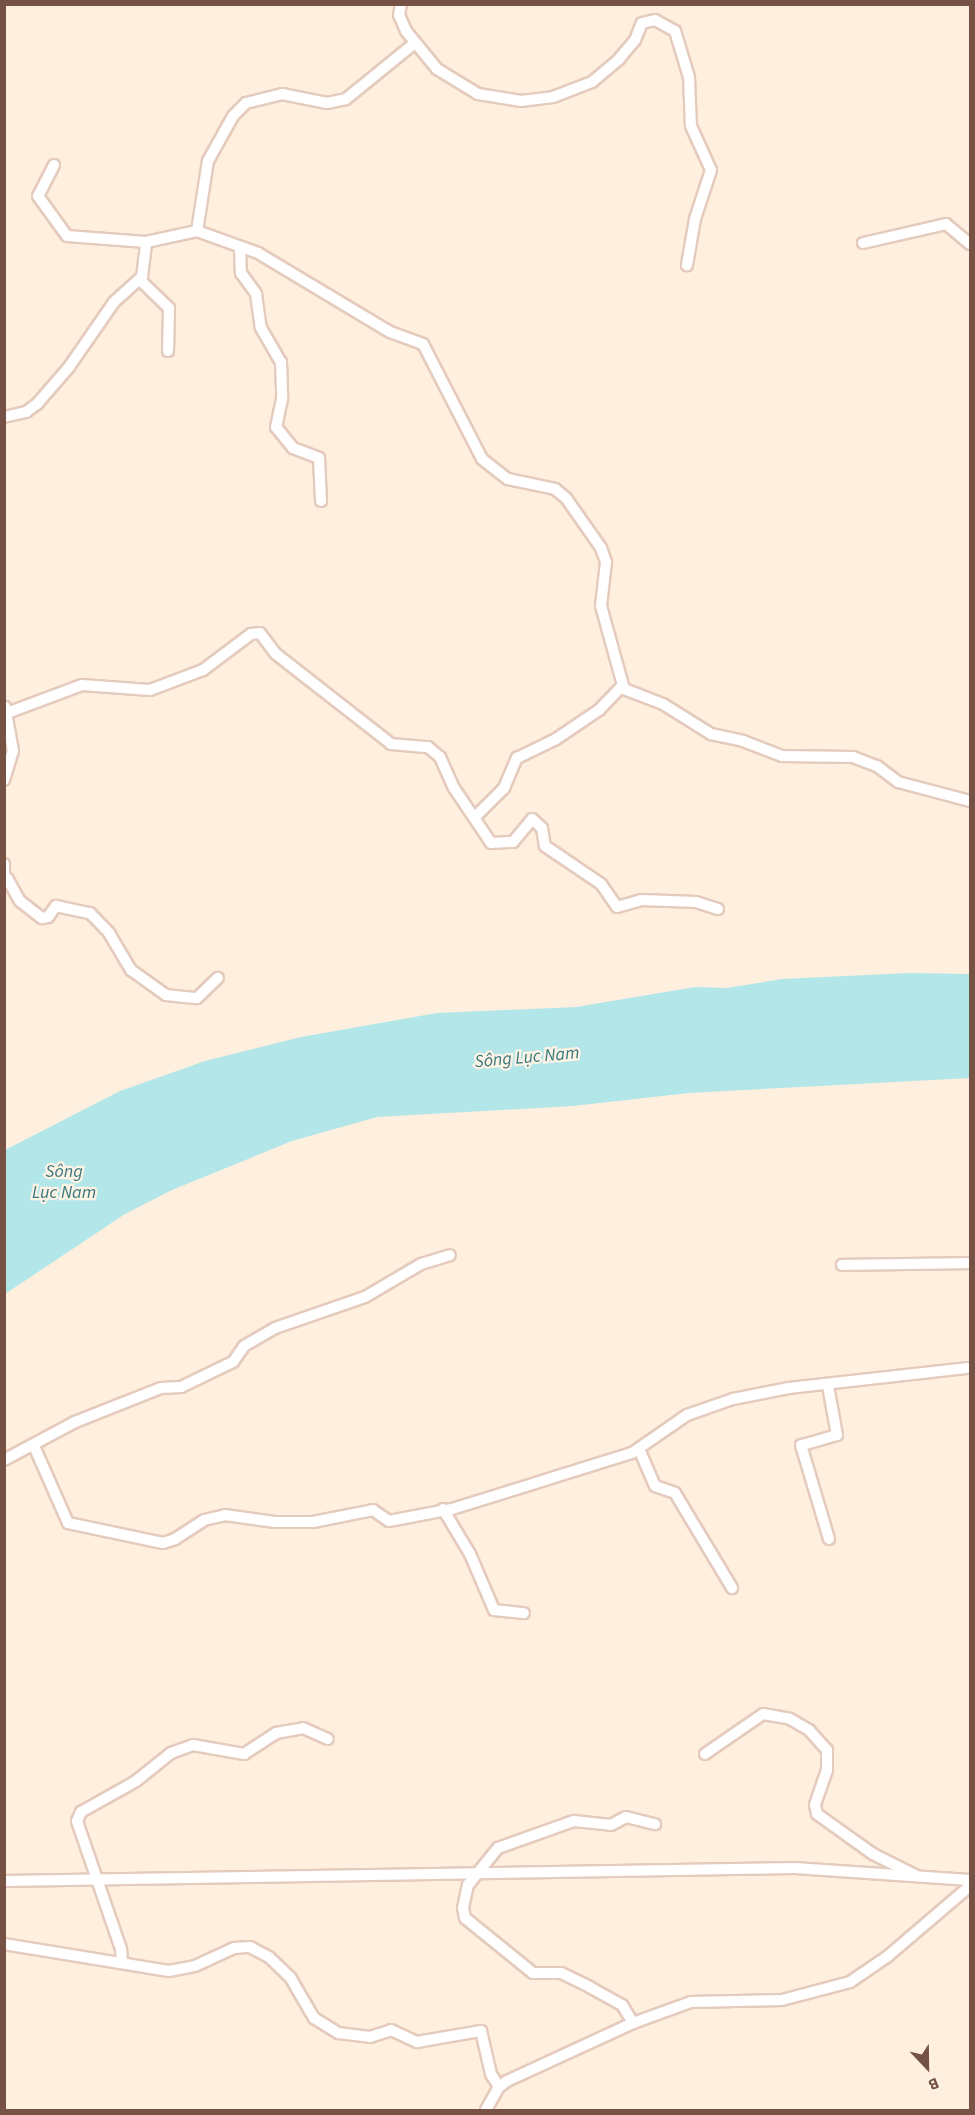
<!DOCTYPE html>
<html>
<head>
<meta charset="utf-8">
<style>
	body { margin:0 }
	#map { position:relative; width:975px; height:2115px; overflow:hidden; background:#feefde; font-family:"Source Sans 3",sans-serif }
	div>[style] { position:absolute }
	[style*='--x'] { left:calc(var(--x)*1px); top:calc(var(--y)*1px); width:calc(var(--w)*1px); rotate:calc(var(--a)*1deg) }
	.water>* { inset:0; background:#b2e6e9 }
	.roads { filter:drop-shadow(2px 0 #e5cbbd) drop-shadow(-2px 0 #e5cbbd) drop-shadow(0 2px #e5cbbd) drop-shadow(0 -2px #e5cbbd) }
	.minor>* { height:10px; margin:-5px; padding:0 5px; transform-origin:5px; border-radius:5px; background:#fff }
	span { translate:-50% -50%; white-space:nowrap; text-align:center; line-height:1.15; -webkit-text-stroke:4.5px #fff3e6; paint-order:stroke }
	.water-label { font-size:18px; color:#37787d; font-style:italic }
	.frame { position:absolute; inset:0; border:6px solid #765245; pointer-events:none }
	.north { position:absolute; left:897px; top:2037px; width:60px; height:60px; -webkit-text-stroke:4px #fff3e6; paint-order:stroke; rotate:158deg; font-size:16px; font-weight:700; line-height:24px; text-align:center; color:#765245 }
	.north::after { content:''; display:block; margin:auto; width:21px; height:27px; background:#765245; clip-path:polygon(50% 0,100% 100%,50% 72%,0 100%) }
</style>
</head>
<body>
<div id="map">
	<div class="water">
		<i style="clip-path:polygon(910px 973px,970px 974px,970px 1078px,689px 1093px,573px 1106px,377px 1117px,292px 1141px,172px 1190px,125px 1214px,5px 1294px,5px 1150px,120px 1091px,205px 1061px,301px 1037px,437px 1013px,576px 1007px,695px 987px,727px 988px,782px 979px)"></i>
	</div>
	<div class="roads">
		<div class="minor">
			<i style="--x:401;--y:4;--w:11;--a:100"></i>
			<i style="--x:399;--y:15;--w:17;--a:66"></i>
			<i style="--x:406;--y:31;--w:49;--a:50.8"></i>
			<i style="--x:437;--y:69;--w:48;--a:31.4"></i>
			<i style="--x:478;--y:94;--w:44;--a:9.2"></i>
			<i style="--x:521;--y:101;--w:32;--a:-7"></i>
			<i style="--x:553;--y:97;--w:42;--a:-21"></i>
			<i style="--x:592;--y:82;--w:35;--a:-40"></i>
			<i style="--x:619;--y:59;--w:25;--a:-50"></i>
			<i style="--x:635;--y:40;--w:18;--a:-68"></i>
			<i style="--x:642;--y:23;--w:13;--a:-13"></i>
			<i style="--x:655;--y:20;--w:23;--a:29"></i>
			<i style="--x:675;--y:31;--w:48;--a:73.1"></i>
			<i style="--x:689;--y:77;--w:49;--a:87.7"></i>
			<i style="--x:691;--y:126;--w:48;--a:65.6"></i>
			<i style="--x:711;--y:170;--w:52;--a:108.1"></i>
			<i style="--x:695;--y:219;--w:47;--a:99.9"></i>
			<i style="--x:54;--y:165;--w:35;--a:117"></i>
			<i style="--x:38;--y:196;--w:49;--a:54.1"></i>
			<i style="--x:67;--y:236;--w:79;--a:4.3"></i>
			<i style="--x:146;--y:242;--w:52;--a:-12.2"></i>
			<i style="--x:197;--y:231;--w:65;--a:19.8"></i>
			<i style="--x:258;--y:253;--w:154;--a:30.9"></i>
			<i style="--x:390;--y:332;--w:35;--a:20"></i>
			<i style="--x:423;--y:344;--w:129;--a:62.8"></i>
			<i style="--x:482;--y:459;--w:33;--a:38"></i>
			<i style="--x:508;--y:479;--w:48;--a:12"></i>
			<i style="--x:555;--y:489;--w:14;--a:39"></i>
			<i style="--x:566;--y:498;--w:61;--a:55"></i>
			<i style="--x:601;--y:548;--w:15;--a:70"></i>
			<i style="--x:606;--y:562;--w:44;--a:96.5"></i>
			<i style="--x:601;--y:606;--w:86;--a:74.5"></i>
			<i style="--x:624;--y:689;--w:42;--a:21"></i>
			<i style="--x:663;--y:704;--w:57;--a:32"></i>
			<i style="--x:711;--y:734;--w:33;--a:12"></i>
			<i style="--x:743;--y:741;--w:42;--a:21"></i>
			<i style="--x:782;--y:756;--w:71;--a:0.8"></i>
			<i style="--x:853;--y:757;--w:26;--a:21"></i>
			<i style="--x:877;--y:766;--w:26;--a:37"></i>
			<i style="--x:898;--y:782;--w:74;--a:14.8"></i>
			<i style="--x:197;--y:231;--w:71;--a:-81.1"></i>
			<i style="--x:208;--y:161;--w:51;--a:-60.9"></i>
			<i style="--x:233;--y:116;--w:18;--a:-45"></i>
			<i style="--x:246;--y:103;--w:37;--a:-14"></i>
			<i style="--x:282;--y:94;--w:46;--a:11.3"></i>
			<i style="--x:327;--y:103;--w:19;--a:-12"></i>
			<i style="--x:346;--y:99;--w:89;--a:-39.1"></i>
			<i style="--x:863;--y:243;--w:85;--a:-12.9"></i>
			<i style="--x:946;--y:224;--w:31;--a:40"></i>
			<i style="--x:240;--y:248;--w:25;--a:88"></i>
			<i style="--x:241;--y:273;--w:26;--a:54"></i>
			<i style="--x:256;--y:294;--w:34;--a:82"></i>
			<i style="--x:261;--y:328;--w:39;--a:60"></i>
			<i style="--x:281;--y:362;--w:37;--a:88"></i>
			<i style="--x:282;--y:399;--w:29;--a:102"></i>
			<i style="--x:276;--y:427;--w:27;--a:51"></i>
			<i style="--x:293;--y:448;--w:28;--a:21"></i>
			<i style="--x:319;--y:458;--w:43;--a:87.3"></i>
			<i style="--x:140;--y:280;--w:40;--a:44"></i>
			<i style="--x:169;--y:308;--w:43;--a:91.3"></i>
			<i style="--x:4;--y:417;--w:23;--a:-13"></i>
			<i style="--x:26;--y:412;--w:14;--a:-36"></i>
			<i style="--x:37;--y:404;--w:49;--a:-49.1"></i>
			<i style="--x:69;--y:367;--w:79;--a:-55.3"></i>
			<i style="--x:114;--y:302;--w:38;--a:-42"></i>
			<i style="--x:142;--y:277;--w:35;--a:-83"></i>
			<i style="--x:7;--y:713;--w:80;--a:-20.5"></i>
			<i style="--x:82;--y:685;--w:68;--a:4.2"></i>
			<i style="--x:150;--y:690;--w:57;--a:-20.7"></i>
			<i style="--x:203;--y:670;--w:60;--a:-36.9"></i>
			<i style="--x:251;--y:634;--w:9;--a:-6"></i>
			<i style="--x:260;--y:633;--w:26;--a:53"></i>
			<i style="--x:276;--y:654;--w:146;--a:38"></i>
			<i style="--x:391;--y:744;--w:37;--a:5"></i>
			<i style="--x:428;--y:747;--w:16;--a:40"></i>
			<i style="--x:440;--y:757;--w:34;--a:66"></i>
			<i style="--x:454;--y:788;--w:66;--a:56.1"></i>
			<i style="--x:491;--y:843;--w:22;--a:-3"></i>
			<i style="--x:513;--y:842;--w:30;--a:-50"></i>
			<i style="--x:532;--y:819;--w:13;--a:42"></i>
			<i style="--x:542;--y:828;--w:18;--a:81"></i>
			<i style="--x:545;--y:846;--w:68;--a:34.2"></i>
			<i style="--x:601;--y:884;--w:28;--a:55"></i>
			<i style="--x:617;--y:907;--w:25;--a:-16"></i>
			<i style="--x:641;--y:900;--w:55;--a:2.1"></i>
			<i style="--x:696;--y:902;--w:23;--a:18"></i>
			<i style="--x:4;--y:780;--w:30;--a:-73"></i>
			<i style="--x:13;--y:751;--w:45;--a:-100.3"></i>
			<i style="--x:476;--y:816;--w:40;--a:-45"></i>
			<i style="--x:504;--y:788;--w:33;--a:-67"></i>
			<i style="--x:517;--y:758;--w:43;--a:-26"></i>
			<i style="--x:556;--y:739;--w:52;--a:-34"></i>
			<i style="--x:599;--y:710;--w:33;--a:-46"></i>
			<i style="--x:4;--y:864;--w:18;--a:90"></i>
			<i style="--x:7;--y:878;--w:26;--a:61"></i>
			<i style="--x:20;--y:901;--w:28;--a:38"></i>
			<i style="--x:42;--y:918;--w:6;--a:-9"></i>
			<i style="--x:48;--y:917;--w:14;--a:-54"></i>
			<i style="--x:56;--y:906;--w:35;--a:12"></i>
			<i style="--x:90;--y:913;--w:28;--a:46"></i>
			<i style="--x:109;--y:933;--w:43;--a:59.3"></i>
			<i style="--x:131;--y:970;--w:43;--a:35.5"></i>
			<i style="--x:166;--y:995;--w:31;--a:6"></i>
			<i style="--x:197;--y:998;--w:29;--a:-44"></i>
			<i style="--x:842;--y:1265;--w:128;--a:-0.9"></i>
			<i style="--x:828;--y:1386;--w:50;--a:79.6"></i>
			<i style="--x:837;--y:1435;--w:37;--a:164"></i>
			<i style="--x:801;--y:1445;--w:98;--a:73.4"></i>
			<i style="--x:34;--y:1446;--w:84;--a:66.2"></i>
			<i style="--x:68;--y:1523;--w:97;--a:11.9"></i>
			<i style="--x:163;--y:1543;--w:13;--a:-18"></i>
			<i style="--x:175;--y:1539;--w:35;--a:-33"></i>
			<i style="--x:204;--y:1520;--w:22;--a:-13"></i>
			<i style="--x:225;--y:1515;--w:50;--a:8"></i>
			<i style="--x:275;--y:1522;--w:38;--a:0"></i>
			<i style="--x:313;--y:1522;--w:61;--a:-11.3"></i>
			<i style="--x:373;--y:1510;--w:19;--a:35"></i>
			<i style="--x:389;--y:1521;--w:64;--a:-10.8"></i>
			<i style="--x:452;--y:1509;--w:189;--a:-17.3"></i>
			<i style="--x:632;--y:1453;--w:67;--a:-34.6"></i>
			<i style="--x:687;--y:1415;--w:49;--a:-19.2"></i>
			<i style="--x:733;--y:1399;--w:57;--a:-11.1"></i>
			<i style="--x:789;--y:1388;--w:180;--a:-6.4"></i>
			<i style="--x:639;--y:1449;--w:40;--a:66.6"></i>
			<i style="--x:655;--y:1486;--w:21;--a:19"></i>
			<i style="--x:675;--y:1493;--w:111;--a:59"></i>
			<i style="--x:4;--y:1460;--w:81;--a:-28.2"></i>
			<i style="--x:75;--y:1422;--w:92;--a:-21.6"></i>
			<i style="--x:161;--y:1388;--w:20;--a:-3"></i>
			<i style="--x:181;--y:1387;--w:58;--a:-25.7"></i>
			<i style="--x:233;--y:1362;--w:19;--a:-55"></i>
			<i style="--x:244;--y:1346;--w:36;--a:-30"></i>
			<i style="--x:275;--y:1328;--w:95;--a:-19"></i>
			<i style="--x:365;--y:1297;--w:65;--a:-30.5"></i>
			<i style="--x:421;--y:1264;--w:30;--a:-17"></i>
			<i style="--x:443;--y:1509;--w:52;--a:59"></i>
			<i style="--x:470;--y:1554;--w:61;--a:66.8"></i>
			<i style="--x:494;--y:1610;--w:30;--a:6"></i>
			<i style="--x:705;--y:1754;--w:70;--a:-34.6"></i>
			<i style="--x:763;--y:1714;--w:27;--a:10"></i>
			<i style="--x:790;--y:1719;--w:22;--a:30"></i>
			<i style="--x:809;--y:1730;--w:27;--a:48"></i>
			<i style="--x:827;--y:1750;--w:20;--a:90"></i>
			<i style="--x:827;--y:1770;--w:37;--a:109"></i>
			<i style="--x:815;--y:1805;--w:9;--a:77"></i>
			<i style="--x:817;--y:1814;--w:69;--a:35.5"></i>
			<i style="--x:873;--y:1854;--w:49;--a:26.6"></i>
			<i style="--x:4;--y:1881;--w:791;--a:-0.94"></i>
			<i style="--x:795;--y:1868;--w:175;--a:3.9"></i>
			<i style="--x:4;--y:1944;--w:167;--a:9.3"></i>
			<i style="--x:169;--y:1971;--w:26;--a:-11"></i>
			<i style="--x:195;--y:1966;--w:43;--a:-24.8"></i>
			<i style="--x:234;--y:1948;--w:16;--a:-4"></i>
			<i style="--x:250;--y:1947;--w:21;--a:28"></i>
			<i style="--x:269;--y:1957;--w:29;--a:44"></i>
			<i style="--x:290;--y:1977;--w:48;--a:59.7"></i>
			<i style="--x:314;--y:2018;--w:28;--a:32"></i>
			<i style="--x:338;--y:2033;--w:32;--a:7"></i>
			<i style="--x:370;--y:2037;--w:22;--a:-18"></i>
			<i style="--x:391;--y:2030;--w:29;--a:25"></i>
			<i style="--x:417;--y:2042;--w:65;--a:-9.8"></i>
			<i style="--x:481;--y:2031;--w:44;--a:76.9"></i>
			<i style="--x:491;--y:2074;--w:15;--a:58"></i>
			<i style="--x:122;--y:1962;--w:13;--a:-94"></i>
			<i style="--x:121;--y:1949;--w:135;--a:-109"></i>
			<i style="--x:77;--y:1821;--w:10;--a:-66"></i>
			<i style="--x:81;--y:1812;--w:63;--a:-29.4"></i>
			<i style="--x:136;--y:1781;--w:45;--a:-38.7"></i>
			<i style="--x:171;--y:1753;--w:23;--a:-20"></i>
			<i style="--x:193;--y:1745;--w:52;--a:10"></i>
			<i style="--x:244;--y:1754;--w:38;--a:-33"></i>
			<i style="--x:276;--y:1733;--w:27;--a:-10"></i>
			<i style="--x:303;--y:1728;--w:27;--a:24"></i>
			<i style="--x:633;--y:2023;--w:21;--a:-121"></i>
			<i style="--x:622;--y:2005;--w:37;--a:-151"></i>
			<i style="--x:590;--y:1987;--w:32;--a:-154"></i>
			<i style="--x:561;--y:1973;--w:28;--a:180"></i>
			<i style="--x:533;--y:1973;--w:87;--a:-141"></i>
			<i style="--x:465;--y:1918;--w:10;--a:-101"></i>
			<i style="--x:463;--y:1908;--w:24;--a:-78"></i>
			<i style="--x:468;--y:1885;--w:48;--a:-51"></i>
			<i style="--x:498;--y:1848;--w:81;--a:-19.6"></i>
			<i style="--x:574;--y:1821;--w:37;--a:6"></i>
			<i style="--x:611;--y:1825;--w:17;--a:-28"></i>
			<i style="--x:626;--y:1817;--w:30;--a:14"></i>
			<i style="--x:486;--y:2110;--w:26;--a:-61"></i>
			<i style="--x:499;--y:2087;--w:10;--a:-37"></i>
			<i style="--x:507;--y:2081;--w:139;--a:-24.7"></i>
			<i style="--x:633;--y:2023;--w:62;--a:-19.9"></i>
			<i style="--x:691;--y:2002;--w:91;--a:-1.3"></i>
			<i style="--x:782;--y:2000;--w:70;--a:-14.8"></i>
			<i style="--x:850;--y:1982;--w:46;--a:-34.4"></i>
			<i style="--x:888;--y:1956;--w:108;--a:-40.5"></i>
		</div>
	</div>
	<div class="water-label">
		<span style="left:527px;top:1058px;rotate:-5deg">Sông Lục Nam</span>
		<span style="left:64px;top:1183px">Sông<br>Lục Nam</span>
	</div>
	<div class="frame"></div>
	<div class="north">B</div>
</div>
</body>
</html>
